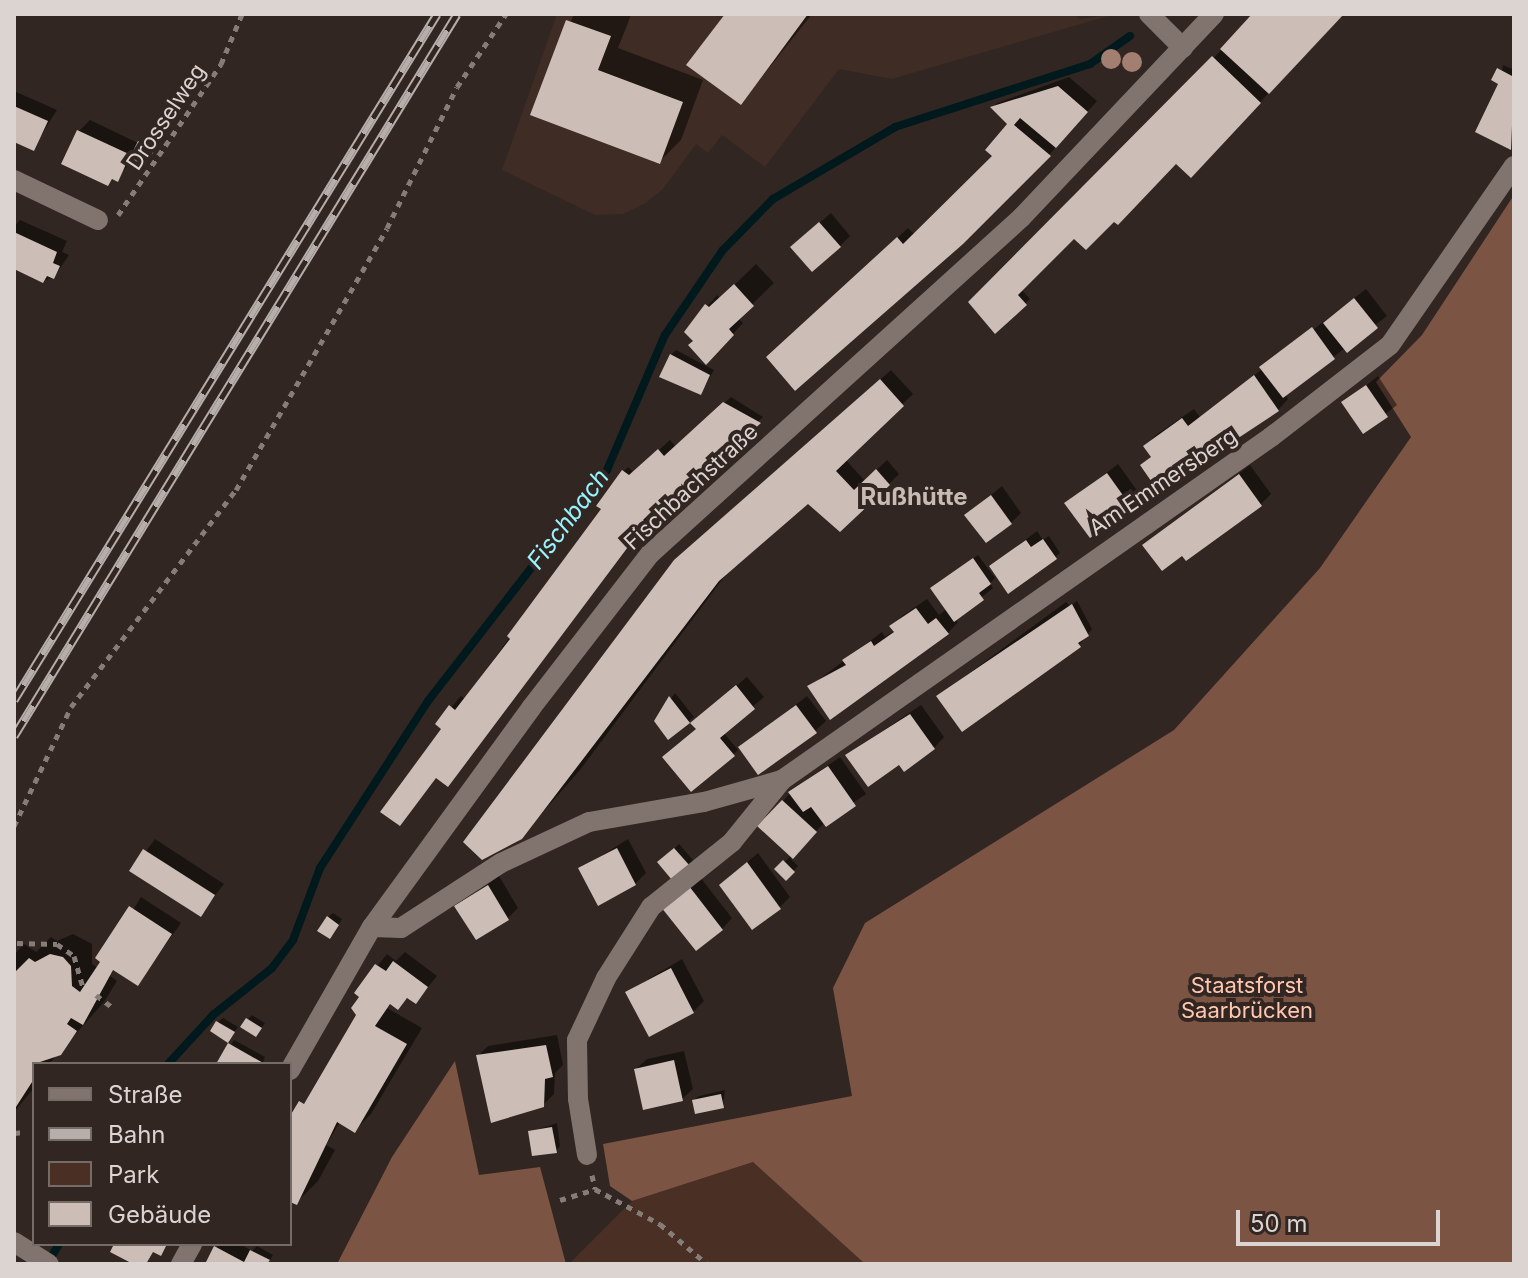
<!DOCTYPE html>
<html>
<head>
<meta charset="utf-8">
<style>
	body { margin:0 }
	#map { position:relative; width:1528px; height:1278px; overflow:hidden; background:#312621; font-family:Inter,sans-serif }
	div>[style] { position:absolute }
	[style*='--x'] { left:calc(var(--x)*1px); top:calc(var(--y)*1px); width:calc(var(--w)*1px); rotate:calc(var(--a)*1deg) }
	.built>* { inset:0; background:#3e2c25 }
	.green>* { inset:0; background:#492f24 }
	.forest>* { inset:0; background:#7c5444 }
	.shadow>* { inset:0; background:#0007 }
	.stream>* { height:8px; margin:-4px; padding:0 4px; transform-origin:4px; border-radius:4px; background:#00191c }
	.building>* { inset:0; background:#ccbdb7 }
	.path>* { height:5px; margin-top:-2.5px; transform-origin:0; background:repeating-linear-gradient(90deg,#867c78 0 6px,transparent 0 12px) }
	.street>* { height:20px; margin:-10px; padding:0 10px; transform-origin:10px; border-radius:10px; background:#81746e }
	.secondary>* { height:20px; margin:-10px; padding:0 10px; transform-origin:10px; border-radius:10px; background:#81746e }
	.rail>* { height:9px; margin-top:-4.5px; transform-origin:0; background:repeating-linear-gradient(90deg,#312621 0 18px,#b6aeaa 0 36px); box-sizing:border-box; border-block:2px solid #b6aeaa }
	.trees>* { width:20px; height:20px; margin:-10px; border-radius:50%; background:#a27f70 }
	span { translate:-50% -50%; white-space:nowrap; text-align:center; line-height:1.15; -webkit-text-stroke:8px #312621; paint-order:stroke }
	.street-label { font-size:22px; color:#dcd4d1 }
	.park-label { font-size:22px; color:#ffc7b0 }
	.neighbourhood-label { font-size:24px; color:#c9bab4; font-weight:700 }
	.water-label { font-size:24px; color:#98f5ff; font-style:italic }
	.frame { position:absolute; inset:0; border:16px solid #dcd4d1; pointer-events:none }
	.legend { position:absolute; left:32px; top:1062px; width:260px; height:184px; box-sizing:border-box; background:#312621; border:2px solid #756c67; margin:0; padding:10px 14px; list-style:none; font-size:24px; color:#dcd4d1 }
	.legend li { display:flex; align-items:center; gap:16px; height:40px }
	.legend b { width:40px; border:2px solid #756c67 }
	.scale { position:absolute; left:1236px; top:1210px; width:204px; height:36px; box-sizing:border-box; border:4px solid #dcd4d1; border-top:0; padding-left:10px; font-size:24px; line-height:28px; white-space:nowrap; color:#dcd4d1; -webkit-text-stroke:6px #312621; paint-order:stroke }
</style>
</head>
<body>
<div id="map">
	<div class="built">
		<i style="clip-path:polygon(557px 14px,725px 14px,687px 65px,741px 105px,808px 14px,1074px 14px,1080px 19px,1115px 14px,892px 79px,839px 69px,765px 167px,722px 135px,708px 153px,696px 144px,663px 189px,646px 203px,623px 214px,595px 215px,502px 170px)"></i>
	</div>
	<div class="green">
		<i style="clip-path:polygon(753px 1162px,865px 1264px,569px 1264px,632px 1201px)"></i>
	</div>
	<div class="forest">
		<i style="clip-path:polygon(1514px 195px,1514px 1264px,865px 1264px,753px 1162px,632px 1201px,610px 1186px,603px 1144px,852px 1096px,833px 988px,865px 923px,1174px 730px,1320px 568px,1411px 437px,1376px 382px,1422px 335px)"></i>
		<i style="clip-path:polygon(455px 1061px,479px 1175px,540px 1167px,566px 1264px,337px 1264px,392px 1157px)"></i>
	</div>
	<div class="shadow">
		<i style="clip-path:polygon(574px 14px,631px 15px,618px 48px,703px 80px,681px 140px,659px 162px,533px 114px)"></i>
		<i style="clip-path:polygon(727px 14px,812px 14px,741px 103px)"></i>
		<i style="clip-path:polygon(1255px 14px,1341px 14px,1221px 145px,1176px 162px,1114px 219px,1074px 236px,1021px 289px,1030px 299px,995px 331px,971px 303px,1146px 130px)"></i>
		<i style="clip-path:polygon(1503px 65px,1514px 70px,1511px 147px,1500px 85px)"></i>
		<i style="clip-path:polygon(1069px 77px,1097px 101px,1049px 155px,779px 347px,908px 228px,915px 235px,995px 156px,1013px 121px,993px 107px,997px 103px)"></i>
		<i style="clip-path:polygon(14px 91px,57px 110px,33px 148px,14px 139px)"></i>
		<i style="clip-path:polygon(90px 120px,138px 143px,144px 138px,158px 145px,145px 164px,130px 164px,108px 184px,79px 131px)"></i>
		<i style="clip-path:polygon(831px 213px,850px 236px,840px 246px,803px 237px)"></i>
		<i style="clip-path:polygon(20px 220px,67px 241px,62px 252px,69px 255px,54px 277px,43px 281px,14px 267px,14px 227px)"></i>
		<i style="clip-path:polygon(756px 264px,774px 283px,738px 318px,743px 323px,707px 362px,686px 331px,717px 295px,720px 299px)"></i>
		<i style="clip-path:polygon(1366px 289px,1387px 316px,1285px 394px,1288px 399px,1278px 410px,1152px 456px,1146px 446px,1156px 435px,1194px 409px,1200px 417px)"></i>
		<i style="clip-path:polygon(676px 350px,714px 370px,701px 393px,671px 355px)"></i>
		<i style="clip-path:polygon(891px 370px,913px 394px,845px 459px,865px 481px,887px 460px,899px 474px,889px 484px,808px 501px,727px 573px,580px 770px,521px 837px,687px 550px)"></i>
		<i style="clip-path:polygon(1378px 376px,1397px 405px,1364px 431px,1344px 403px)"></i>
		<i style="clip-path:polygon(731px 397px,763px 417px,662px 509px,657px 503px,646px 514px,650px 519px,448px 784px,444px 728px,438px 723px,461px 696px,465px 699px,603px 509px,624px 471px,628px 467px,634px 473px,670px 440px,676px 447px)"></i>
		<i style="clip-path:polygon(1118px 464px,1141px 496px,1130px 507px,1067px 503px)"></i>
		<i style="clip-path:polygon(1250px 465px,1271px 494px,1261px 504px,1183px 553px,1145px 545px)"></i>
		<i style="clip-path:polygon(1002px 486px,1021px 513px,1011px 523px,967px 515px)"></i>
		<i style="clip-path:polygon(1037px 531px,1043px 540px,1049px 536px,1060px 553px,1055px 557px,991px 566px)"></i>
		<i style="clip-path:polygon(978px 555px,995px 578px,990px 583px,993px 588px,955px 619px,958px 622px,948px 633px,809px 687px,882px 632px,885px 637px,895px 630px,892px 627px,902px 616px,927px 599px,939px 615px,947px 609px,933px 589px)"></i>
		<i style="clip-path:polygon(1077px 601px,1092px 629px,1079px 645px,938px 696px,1066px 602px,1070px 606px)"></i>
		<i style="clip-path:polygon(747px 677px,764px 697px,723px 732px,738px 750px,723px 763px,697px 728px,703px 713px)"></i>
		<i style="clip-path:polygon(675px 693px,694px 717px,668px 738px,656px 720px)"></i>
		<i style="clip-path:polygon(807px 696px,826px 721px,815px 731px,740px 748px)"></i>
		<i style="clip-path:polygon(921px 705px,944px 737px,934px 748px,899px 762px,847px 755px)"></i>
		<i style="clip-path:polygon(840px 757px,866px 794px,825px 822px,790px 858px,798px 866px,786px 878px,777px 869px,792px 855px,760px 826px,795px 788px)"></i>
		<i style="clip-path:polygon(155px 839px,224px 884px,200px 914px,132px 870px)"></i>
		<i style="clip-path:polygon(628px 839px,646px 873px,635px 884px,580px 869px)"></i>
		<i style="clip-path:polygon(679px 844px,693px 860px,673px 878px,660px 863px)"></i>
		<i style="clip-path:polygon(758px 853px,790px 897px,779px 908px,732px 875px)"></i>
		<i style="clip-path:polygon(499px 876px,518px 908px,508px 918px,457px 907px)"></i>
		<i style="clip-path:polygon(700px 877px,732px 918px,722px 929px,664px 908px)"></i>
		<i style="clip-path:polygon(141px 897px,181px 923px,138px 983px,113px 968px,109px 975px,117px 981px,104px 1002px,49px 1064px,34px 1064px,34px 1088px,14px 1112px,14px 955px,24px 944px,36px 952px,51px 937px,57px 941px,73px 934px,92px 944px,92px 964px,98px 968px)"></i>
		<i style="clip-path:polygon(333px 913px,342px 919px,334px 932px,328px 917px)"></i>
		<i style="clip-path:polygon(405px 952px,437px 976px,416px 1002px,409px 997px,398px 1007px,392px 1003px,387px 1008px,422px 1028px,371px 1114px,355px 1130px,340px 1122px,326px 1145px,335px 1150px,318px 1181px,296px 1203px,290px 1199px,290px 1120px,313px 1093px,358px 1016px,362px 996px,356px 993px,387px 954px,396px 961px)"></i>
		<i style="clip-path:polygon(682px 959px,704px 1001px,693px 1012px,627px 992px)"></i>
		<i style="clip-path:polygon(252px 1015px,265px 1023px,256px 1035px,247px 1020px)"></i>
		<i style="clip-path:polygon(223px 1018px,238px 1027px,232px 1035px,218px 1022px)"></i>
		<i style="clip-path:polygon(557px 1035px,563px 1065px,555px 1073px,554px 1094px,543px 1105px,478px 1056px,488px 1046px)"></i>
		<i style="clip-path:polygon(234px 1040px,265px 1057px,262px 1064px,219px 1064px)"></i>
		<i style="clip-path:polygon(684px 1051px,693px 1089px,682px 1099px,636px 1069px,647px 1059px)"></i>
		<i style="clip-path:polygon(725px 1090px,723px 1106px,694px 1100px,699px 1096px)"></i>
		<i style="clip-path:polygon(557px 1123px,560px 1146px,556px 1151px,530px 1132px)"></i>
		<i style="clip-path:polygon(219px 1244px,240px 1244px,252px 1251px,257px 1246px,273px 1255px,268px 1264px,207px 1264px)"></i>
	</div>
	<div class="stream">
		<i style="--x:168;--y:1064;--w:67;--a:-47.4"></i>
		<i style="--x:213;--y:1015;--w:75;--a:-38.5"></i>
		<i style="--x:272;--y:968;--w:35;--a:-53"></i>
		<i style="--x:293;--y:940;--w:77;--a:-69.4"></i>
		<i style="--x:320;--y:868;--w:199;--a:-57.1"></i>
		<i style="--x:428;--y:701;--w:292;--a:-52.2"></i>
		<i style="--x:607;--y:470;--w:147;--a:-66.8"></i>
		<i style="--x:665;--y:335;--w:102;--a:-55.8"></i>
		<i style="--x:722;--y:251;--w:73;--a:-45.6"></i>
		<i style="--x:773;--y:199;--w:142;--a:-30.5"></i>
		<i style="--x:895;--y:127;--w:205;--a:-17.9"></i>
		<i style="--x:1090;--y:64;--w:49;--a:-35"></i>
		<i style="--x:47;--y:1264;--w:23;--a:-59"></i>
	</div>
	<div class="building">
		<i style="clip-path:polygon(725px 14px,808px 14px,741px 105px,686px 65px)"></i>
		<i style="clip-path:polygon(1252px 14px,1344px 14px,1269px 94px,1220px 49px)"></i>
		<i style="clip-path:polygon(566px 20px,611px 36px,598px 70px,683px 102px,660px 164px,530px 115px)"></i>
		<i style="clip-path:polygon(1212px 56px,1261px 103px,1191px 178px,1176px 164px,1118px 225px,1114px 222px,1086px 250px,1074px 239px,1018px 295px,1027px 305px,995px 334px,968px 302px)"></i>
		<i style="clip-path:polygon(1497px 68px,1514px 77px,1511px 150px,1475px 132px,1498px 84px,1491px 80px)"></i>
		<i style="clip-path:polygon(1058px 86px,1088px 112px,1056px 148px,1020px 118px,1014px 125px,1051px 156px,963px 244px,795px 391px,766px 357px,897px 237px,903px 244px,992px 156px,985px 150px,1007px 124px,990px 107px)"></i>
		<i style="clip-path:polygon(14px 106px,48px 121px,34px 151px,14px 142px)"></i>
		<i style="clip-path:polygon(77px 130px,131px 155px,138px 141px,155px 150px,141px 171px,126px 164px,118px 182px,112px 179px,108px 186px,61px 164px)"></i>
		<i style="clip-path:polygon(819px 222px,841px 247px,812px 272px,790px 247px)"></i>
		<i style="clip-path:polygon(14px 232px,57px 252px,53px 263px,60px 266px,54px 279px,47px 276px,43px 283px,14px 269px)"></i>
		<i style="clip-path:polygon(734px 284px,754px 306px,729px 329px,734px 335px,706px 365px,688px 345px,693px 341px,684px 332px,705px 304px,709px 307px)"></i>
		<i style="clip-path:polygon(1354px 298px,1378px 328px,1347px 353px,1323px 323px)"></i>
		<i style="clip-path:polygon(1312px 327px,1335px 359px,1283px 398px,1259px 367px)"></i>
		<i style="clip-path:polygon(670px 354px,710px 375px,701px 395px,659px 377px)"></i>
		<i style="clip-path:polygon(1254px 375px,1279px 411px,1158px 491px,1140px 465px,1151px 457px,1143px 446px,1182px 418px,1188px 426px)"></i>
		<i style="clip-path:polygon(880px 379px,904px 406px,836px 471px,854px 490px,876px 469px,890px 485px,840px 532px,808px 504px,719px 581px,522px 839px,482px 860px,463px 842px,674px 560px)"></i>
		<i style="clip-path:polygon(1366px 385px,1388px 417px,1363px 434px,1341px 402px)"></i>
		<i style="clip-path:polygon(723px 402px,761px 423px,662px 512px,657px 506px,643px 520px,646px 523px,448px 787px,436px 778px,400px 826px,380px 812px,441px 729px,435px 724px,449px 705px,455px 710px,510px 639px,507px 636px,601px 509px,596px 506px,622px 470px,629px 475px,658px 449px,664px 456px)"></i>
		<i style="clip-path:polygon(1107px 473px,1132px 508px,1090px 538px,1064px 503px)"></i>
		<i style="clip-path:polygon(1239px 474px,1262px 506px,1186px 561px,1182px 556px,1162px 571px,1142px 545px)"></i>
		<i style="clip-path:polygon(991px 495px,1012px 524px,986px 543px,964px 515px)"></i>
		<i style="clip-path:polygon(1043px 539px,1057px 559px,1008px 594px,989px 566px,1026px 540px,1031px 547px)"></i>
		<i style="clip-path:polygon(973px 558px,991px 584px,979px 593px,984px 600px,954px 622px,930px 588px)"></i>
		<i style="clip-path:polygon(1072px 604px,1089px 636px,1078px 643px,1081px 647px,962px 732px,936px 696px)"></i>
		<i style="clip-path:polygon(916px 608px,928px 624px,936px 618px,949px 634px,830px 720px,807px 686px,846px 665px,842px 660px,871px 641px,874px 646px,894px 632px,889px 626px)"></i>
		<i style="clip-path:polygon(736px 685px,755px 709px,720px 738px,735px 756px,691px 792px,662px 757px,696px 729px,690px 723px)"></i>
		<i style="clip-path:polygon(669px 696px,690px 723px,668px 740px,654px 721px)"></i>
		<i style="clip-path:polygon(796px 705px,817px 733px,758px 775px,738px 747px)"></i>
		<i style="clip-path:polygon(910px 714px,935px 749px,904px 772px,899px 765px,868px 787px,845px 755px)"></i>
		<i style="clip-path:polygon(828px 766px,856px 806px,826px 827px,811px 807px,803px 812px,788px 792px)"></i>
		<i style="clip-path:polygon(782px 800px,817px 832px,793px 859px,757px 826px)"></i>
		<i style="clip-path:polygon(617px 848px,636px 885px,598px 906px,578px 868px)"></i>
		<i style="clip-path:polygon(674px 848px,690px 866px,672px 880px,657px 862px)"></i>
		<i style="clip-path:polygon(143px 849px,215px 895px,201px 917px,129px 871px)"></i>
		<i style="clip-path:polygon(783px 860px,795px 872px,786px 881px,774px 869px)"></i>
		<i style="clip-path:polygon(747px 862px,781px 909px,752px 930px,719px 885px)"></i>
		<i style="clip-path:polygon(488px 885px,509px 920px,476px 940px,454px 906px)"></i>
		<i style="clip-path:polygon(689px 886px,723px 930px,696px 951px,661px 907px)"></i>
		<i style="clip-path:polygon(129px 906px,172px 934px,138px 986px,113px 970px,83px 1025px,71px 1018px,67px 1024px,77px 1031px,61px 1055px,34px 1064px,34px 1079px,14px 1110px,14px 973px,29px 958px,35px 962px,50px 954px,63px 957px,71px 966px,72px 986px,80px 992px,100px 962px,95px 958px)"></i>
		<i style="clip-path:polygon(327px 916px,339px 925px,330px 939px,317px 931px)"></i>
		<i style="clip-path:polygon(393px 961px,428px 987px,416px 1004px,407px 998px,398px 1010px,390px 1004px,375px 1026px,407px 1044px,355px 1133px,337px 1122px,297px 1205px,290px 1202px,290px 1116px,299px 1101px,304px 1104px,356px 1015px,351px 1008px,359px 997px,354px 993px,375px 964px,386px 971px)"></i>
		<i style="clip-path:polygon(671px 968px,694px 1013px,649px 1037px,625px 992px)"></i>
		<i style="clip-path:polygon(246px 1018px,262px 1028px,256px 1037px,240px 1027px)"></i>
		<i style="clip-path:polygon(216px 1021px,235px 1032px,228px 1043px,210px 1031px)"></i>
		<i style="clip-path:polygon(228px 1043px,265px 1064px,216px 1064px)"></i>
		<i style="clip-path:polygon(546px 1045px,553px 1077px,545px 1079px,544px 1107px,491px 1123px,476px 1055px)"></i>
		<i style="clip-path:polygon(674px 1060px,683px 1101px,643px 1110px,634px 1069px)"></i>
		<i style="clip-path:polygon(721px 1094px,724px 1108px,695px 1114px,692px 1100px)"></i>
		<i style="clip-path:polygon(552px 1127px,557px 1153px,532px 1156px,528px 1131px)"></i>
		<i style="clip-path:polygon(114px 1244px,167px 1244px,161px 1256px,153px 1252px,146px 1264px,133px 1264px,110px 1252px)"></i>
		<i style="clip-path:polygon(214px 1246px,244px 1262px,250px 1250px,270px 1260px,267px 1264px,205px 1264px)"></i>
	</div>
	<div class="path">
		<i style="--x:118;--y:215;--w:183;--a:-55.7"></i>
		<i style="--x:221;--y:64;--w:54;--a:-67.2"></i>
		<i style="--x:14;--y:826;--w:132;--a:-64.4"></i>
		<i style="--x:71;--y:707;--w:273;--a:-52.8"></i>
		<i style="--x:236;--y:490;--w:302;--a:-60"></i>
		<i style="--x:387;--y:228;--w:157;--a:-63.6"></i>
		<i style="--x:457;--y:87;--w:88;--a:-56.1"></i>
		<i style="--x:17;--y:943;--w:40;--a:1.4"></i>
		<i style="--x:57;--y:944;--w:21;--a:35"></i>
		<i style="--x:74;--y:956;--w:32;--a:74"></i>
		<i style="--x:96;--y:995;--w:20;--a:37"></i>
		<i style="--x:14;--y:1133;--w:10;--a:-6"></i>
		<i style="--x:592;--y:1175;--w:14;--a:78"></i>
		<i style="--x:595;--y:1189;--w:74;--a:28.3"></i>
		<i style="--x:660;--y:1224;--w:62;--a:40.4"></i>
		<i style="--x:560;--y:1200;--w:37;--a:-17"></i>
	</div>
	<div class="street">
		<i style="--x:1149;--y:14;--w:48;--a:45"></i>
		<i style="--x:14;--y:180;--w:93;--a:25.5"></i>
		<i style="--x:372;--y:927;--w:29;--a:2"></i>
		<i style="--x:401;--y:928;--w:119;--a:-33"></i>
		<i style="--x:501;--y:863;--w:97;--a:-25"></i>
		<i style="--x:589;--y:822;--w:117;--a:-9.9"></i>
		<i style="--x:704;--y:802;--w:81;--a:-15.8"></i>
		<i style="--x:587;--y:1155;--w:57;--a:-99.1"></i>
		<i style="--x:578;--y:1099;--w:59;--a:-91"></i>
		<i style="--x:577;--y:1040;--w:68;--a:-64.9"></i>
		<i style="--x:606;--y:978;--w:84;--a:-57.6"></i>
		<i style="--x:651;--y:907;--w:104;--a:-38.7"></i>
		<i style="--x:732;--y:842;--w:80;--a:-51.1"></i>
		<i style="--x:782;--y:780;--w:597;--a:-35.05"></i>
		<i style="--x:1271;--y:437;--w:150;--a:-37.7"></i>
		<i style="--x:1390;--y:345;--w:218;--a:-55.3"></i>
		<i style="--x:14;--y:1242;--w:41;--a:32.2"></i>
	</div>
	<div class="secondary">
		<i style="--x:290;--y:1070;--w:165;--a:-60.2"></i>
		<i style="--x:372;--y:927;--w:271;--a:-54"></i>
		<i style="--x:531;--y:708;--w:195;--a:-52.3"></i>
		<i style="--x:650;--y:554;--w:501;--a:-42.17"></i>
		<i style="--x:1021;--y:218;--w:281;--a:-46.6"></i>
		<i style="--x:181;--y:1264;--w:23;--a:-61"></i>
	</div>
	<div class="rail">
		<i style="--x:14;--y:700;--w:806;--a:-58.34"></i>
		<i style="--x:14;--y:736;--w:847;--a:-58.47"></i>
	</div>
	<div class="trees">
		<i style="left:1111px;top:59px"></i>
		<i style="left:1132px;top:62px"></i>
	</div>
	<div class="street-label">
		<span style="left:166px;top:117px;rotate:-56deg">Drosselweg</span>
		<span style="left:1163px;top:482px;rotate:-34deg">Am Emmersberg</span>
		<span style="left:691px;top:487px;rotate:-43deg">Fischbachstraße</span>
	</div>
	<div class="park-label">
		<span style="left:1247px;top:998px">Staatsforst<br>Saarbrücken</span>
	</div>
	<div class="neighbourhood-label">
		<span style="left:914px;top:497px">Rußhütte</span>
	</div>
	<div class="water-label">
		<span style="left:568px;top:519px;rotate:-53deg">Fischbach</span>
	</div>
	<div class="frame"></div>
	<ul class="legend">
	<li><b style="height:10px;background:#81746e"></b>Straße</li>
	<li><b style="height:10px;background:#b6aeaa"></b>Bahn</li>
	<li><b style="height:22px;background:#492f24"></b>Park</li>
	<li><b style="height:22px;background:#ccbdb7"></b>Gebäude</li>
	</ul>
	<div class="scale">50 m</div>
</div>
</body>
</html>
